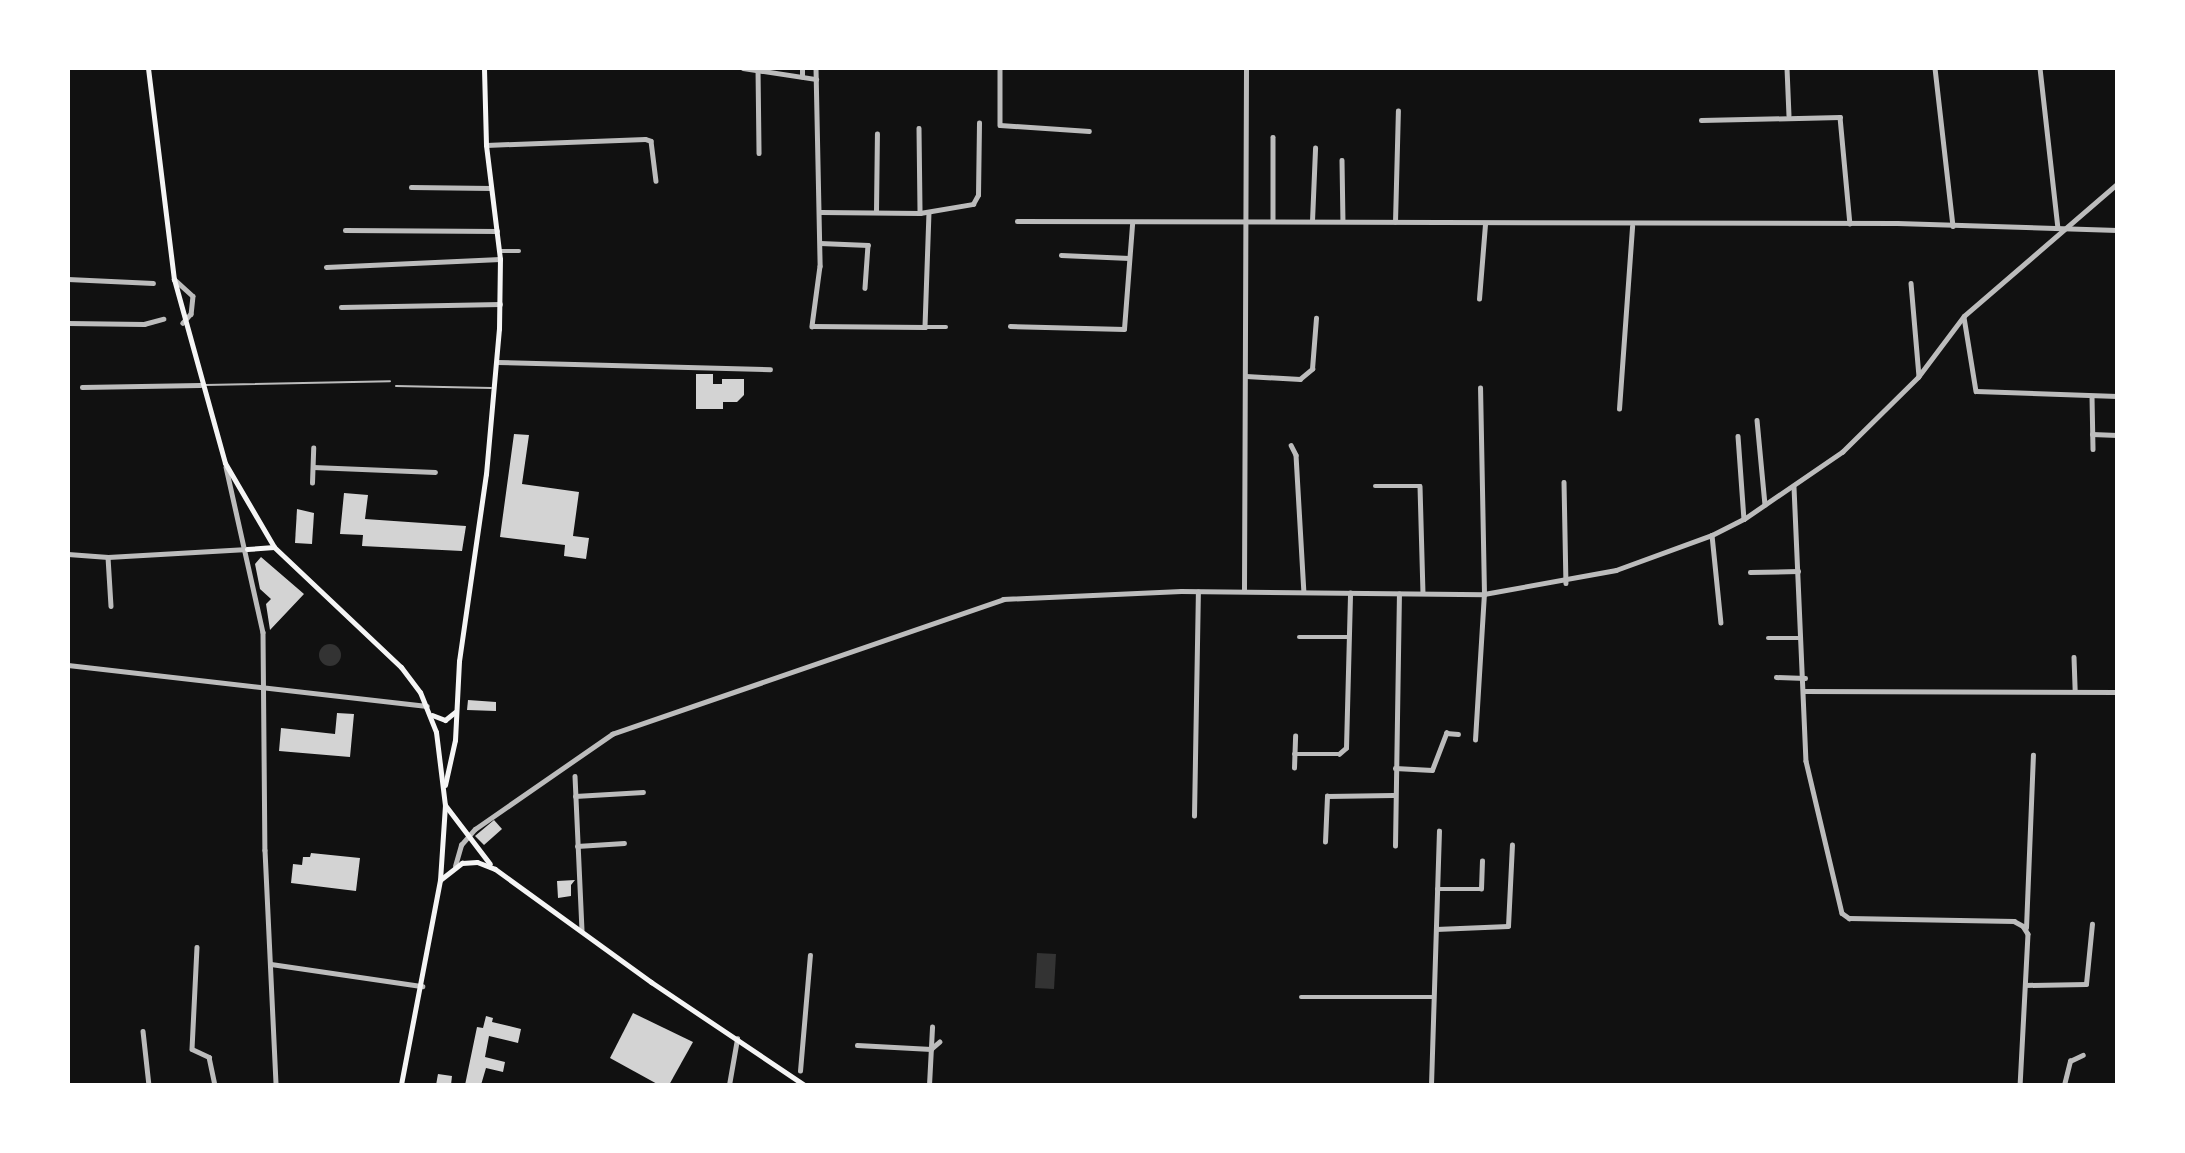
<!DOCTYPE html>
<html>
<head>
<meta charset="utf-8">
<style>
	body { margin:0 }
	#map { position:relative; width:2185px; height:1153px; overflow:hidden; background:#111; font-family:"Roboto Condensed",sans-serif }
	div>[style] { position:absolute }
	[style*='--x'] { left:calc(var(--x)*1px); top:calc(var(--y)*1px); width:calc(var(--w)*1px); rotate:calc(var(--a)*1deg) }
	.water>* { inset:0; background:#333 }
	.round { border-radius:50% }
	.building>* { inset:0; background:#d3d3d3 }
	.service>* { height:2px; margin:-1px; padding:0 1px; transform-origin:1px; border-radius:1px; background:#bcbcbc }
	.minor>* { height:4.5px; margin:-2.25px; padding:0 2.25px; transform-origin:2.25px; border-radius:2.25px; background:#bcbcbc }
	.secondary>* { height:5px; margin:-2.5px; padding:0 2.5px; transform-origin:2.5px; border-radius:2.5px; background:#f5f5f5 }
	span { translate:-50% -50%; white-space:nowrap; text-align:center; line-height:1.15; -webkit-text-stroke:5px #fff; paint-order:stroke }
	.frame { position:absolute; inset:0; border:70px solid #fff; pointer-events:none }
</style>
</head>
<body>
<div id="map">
	<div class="water">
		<i class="round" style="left:319px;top:644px;width:22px;height:22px"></i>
		<i style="clip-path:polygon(1037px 953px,1056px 954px,1054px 989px,1035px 988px)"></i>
	</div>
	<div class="building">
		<i style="clip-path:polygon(696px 374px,713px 374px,713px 384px,722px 384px,722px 379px,744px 379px,744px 395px,737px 402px,723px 402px,723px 409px,696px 409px)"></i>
		<i style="clip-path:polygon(514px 434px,529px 435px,522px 484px,579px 492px,573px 536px,589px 538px,586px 559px,564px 556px,565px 545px,500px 537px)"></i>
		<i style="clip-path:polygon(344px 493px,368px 495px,365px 519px,466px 526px,462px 551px,362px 546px,363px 535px,340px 534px)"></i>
		<i style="clip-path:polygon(297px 509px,314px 513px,312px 544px,295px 543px)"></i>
		<i style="clip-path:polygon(261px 557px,304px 594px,270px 630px,266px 604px,271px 599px,260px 589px,255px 564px)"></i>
		<i style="clip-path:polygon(468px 700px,496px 702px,496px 711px,467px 710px)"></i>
		<i style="clip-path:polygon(337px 713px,354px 714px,350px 757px,279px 751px,281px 728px,335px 734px)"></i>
		<i style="clip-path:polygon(494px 820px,502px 829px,484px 845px,475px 836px)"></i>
		<i style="clip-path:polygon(311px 853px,360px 858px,356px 891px,291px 883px,293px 864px,302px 865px,303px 857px,310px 857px)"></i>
		<i style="clip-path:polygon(575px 880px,571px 885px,571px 896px,558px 898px,557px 881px)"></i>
		<i style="clip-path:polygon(633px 1013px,693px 1042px,669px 1085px,659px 1085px,610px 1058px)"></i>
		<i style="clip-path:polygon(486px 1016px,493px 1018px,492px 1022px,521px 1029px,518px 1043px,489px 1036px,485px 1057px,505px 1062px,503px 1072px,486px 1068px,481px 1085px,465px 1085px,477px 1027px,483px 1028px)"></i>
		<i style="clip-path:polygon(438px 1074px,452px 1076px,451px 1085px,436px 1085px)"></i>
	</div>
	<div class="service">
		<i style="--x:205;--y:385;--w:185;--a:-1.2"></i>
		<i style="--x:396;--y:386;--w:95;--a:1.2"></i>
	</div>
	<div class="minor">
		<i style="--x:743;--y:68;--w:74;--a:8.6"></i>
		<i style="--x:758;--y:68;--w:85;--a:89.3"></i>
		<i style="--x:816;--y:68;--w:198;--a:88.8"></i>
		<i style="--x:820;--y:266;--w:61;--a:97.6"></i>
		<i style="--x:812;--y:326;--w:113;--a:0.5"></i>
		<i style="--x:1000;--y:68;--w:57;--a:90"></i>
		<i style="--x:1000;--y:125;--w:89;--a:3.9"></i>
		<i style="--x:1787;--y:68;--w:47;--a:87.6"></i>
		<i style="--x:1935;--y:68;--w:159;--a:83.5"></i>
		<i style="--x:2040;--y:68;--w:161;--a:83.6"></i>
		<i style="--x:802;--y:77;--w:9;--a:-90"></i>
		<i style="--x:1701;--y:120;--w:139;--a:-1.2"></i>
		<i style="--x:1840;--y:117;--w:107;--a:84.7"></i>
		<i style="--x:919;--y:128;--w:85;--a:89.3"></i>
		<i style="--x:1273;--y:137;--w:83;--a:90"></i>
		<i style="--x:486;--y:145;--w:159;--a:-2.2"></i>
		<i style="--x:645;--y:139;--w:6;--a:18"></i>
		<i style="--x:651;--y:141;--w:40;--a:82.9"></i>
		<i style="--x:1342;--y:160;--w:61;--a:89.1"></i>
		<i style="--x:411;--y:187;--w:80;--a:0.7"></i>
		<i style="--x:876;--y:211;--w:77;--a:-89.3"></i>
		<i style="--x:821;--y:212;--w:99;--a:0.6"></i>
		<i style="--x:920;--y:213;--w:54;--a:-9.6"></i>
		<i style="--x:973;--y:204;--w:10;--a:-61"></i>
		<i style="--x:978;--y:195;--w:72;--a:-89.2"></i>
		<i style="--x:929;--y:212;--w:115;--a:92"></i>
		<i style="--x:925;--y:327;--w:21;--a:0"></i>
		<i style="--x:1017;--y:221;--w:880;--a:0.13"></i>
		<i style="--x:1897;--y:223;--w:220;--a:1.8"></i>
		<i style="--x:1312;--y:221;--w:73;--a:-87.6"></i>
		<i style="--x:1395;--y:222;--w:111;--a:-88.5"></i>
		<i style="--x:345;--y:230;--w:152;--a:0.4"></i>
		<i style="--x:820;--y:243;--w:48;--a:2.4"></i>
		<i style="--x:868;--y:245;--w:43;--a:94"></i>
		<i style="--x:500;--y:251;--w:19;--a:0"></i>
		<i style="--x:1061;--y:255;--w:68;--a:2.5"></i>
		<i style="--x:326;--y:267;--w:174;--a:-2.6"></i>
		<i style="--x:68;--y:279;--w:85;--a:2.7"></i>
		<i style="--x:174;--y:279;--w:25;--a:42"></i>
		<i style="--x:193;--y:296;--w:18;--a:96"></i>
		<i style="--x:191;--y:314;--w:12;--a:132"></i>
		<i style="--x:1911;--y:283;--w:93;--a:85.1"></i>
		<i style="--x:1479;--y:299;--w:75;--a:-85.4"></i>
		<i style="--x:341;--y:307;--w:159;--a:-1.1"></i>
		<i style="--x:1964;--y:317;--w:75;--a:80.8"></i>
		<i style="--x:1976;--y:391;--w:141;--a:2"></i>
		<i style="--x:68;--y:323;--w:76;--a:0.8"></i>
		<i style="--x:144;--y:324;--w:20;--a:-15"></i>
		<i style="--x:1010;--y:326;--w:114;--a:1.5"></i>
		<i style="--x:1124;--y:329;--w:105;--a:-85.6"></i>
		<i style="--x:497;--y:362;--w:273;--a:1.5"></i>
		<i style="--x:1246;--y:376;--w:54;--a:3.2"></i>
		<i style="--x:1300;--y:379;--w:16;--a:-40"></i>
		<i style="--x:1312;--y:369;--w:51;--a:-85.5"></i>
		<i style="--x:82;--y:387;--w:118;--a:-1"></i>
		<i style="--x:2092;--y:396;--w:53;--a:88.9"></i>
		<i style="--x:1619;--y:409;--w:183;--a:-85.9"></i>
		<i style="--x:1757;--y:420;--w:85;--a:84.6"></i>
		<i style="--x:2092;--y:434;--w:25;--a:2"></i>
		<i style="--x:1738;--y:436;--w:83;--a:85.9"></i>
		<i style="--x:1291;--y:445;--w:11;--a:63"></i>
		<i style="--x:1296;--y:455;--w:137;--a:86.7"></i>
		<i style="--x:226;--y:467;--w:169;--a:77.4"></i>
		<i style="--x:263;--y:632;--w:218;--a:89.5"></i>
		<i style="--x:265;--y:850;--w:235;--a:87.3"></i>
		<i style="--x:313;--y:467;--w:122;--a:2.3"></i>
		<i style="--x:1564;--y:482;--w:101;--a:88.9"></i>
		<i style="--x:312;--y:483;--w:35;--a:-88"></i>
		<i style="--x:1375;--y:486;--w:45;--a:0"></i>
		<i style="--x:1420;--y:486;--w:106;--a:88.4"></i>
		<i style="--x:1794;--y:487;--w:274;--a:87.5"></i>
		<i style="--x:1806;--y:761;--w:156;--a:76.7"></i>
		<i style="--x:1842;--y:913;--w:9;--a:36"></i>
		<i style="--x:1849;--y:918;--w:165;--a:1"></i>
		<i style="--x:2014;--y:921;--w:10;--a:29"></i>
		<i style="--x:2023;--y:926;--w:9;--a:58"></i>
		<i style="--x:2028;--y:934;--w:151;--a:93"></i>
		<i style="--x:1712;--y:535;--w:88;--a:84.2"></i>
		<i style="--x:68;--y:554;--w:40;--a:4.3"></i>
		<i style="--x:108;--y:557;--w:139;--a:-3.3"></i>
		<i style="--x:108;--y:557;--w:49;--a:86.5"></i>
		<i style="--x:1750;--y:572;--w:48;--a:-1.2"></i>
		<i style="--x:1244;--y:591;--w:523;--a:-89.78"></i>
		<i style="--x:1299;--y:637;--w:49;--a:0"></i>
		<i style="--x:1768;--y:638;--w:33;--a:0"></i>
		<i style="--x:2074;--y:657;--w:34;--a:88"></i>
		<i style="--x:68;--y:665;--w:361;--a:6.5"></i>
		<i style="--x:1776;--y:677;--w:29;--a:2"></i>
		<i style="--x:1804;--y:691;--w:313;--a:0.2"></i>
		<i style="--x:1475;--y:740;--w:146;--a:-86.5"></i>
		<i style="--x:1484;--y:594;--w:206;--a:-91.1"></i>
		<i style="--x:1294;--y:754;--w:45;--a:0"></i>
		<i style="--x:1339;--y:754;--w:9;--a:-41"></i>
		<i style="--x:1346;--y:748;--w:155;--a:-88.5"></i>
		<i style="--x:1294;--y:768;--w:32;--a:-88"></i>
		<i style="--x:1395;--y:768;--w:37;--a:3"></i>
		<i style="--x:1432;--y:770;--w:40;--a:-69"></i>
		<i style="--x:1446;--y:733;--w:12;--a:5"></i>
		<i style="--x:575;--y:776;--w:154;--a:87.4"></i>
		<i style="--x:575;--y:796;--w:68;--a:-3.4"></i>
		<i style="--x:1194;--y:816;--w:224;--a:-89"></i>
		<i style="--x:1325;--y:842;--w:46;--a:-87.5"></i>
		<i style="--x:1327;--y:796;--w:66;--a:-0.9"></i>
		<i style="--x:577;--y:846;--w:47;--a:-3.7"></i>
		<i style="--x:1395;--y:846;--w:252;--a:-89.1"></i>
		<i style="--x:455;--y:866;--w:22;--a:-74"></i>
		<i style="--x:461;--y:845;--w:21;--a:-49"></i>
		<i style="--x:475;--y:829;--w:167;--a:-34.7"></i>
		<i style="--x:612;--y:734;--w:414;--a:-19"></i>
		<i style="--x:1003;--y:599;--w:178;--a:-2.6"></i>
		<i style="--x:1181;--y:591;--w:303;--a:0.6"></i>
		<i style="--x:1484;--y:594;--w:134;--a:-10.3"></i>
		<i style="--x:1616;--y:570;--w:102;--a:-20"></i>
		<i style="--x:1712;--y:535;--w:36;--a:-27"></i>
		<i style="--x:1744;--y:519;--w:119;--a:-34.4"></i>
		<i style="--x:1842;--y:452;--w:107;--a:-44.6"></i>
		<i style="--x:1918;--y:377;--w:76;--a:-53"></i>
		<i style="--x:1964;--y:316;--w:202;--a:-40.8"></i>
		<i style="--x:1437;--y:889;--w:44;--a:0"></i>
		<i style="--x:1481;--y:889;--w:28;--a:-88"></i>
		<i style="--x:2026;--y:928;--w:173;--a:-87.7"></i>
		<i style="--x:1436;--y:929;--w:72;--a:-2.4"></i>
		<i style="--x:1508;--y:926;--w:81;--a:-87.2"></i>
		<i style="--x:197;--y:947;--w:102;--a:92.8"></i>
		<i style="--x:192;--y:1049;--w:19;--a:25"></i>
		<i style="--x:209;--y:1057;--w:29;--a:78"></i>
		<i style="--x:271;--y:964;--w:153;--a:8.3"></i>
		<i style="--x:2025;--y:985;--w:61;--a:-0.9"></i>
		<i style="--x:2086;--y:984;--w:60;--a:-84.3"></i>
		<i style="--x:1301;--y:997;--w:133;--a:0"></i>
		<i style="--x:143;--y:1031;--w:54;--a:83.7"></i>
		<i style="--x:857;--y:1045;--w:74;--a:3.1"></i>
		<i style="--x:931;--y:1049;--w:11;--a:-41"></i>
		<i style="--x:800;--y:1071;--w:116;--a:-85.1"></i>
		<i style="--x:729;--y:1085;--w:47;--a:-80.1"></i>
		<i style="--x:929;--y:1085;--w:58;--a:-87"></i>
		<i style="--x:1431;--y:1085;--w:254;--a:-88.2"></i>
		<i style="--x:2064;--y:1085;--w:25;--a:-76"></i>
		<i style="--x:2070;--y:1061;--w:14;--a:-25"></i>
	</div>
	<div class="secondary">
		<i style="--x:148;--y:68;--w:213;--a:83"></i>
		<i style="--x:174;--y:279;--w:191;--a:74.5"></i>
		<i style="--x:225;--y:463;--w:97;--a:59.7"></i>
		<i style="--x:274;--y:547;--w:175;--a:43.4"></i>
		<i style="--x:401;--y:667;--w:31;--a:53"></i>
		<i style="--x:420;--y:692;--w:43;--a:68.2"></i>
		<i style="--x:436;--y:732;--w:74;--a:83"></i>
		<i style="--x:445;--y:805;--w:75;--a:93.8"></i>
		<i style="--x:440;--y:880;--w:209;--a:100.8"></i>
		<i style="--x:247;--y:549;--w:27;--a:-4"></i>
		<i style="--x:432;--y:715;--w:14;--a:21"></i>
		<i style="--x:445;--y:720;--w:13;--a:-39"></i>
		<i style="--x:445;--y:785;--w:46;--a:-77.5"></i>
		<i style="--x:455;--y:740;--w:79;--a:-87.1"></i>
		<i style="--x:459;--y:661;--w:189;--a:-81.8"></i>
		<i style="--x:486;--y:474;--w:146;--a:-84.9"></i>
		<i style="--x:499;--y:329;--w:70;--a:-89.2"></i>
		<i style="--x:500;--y:259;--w:115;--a:-97"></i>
		<i style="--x:486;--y:145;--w:77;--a:-91.5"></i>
		<i style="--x:445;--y:805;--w:74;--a:52.7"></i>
		<i style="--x:440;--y:880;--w:28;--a:-38"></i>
		<i style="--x:462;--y:863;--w:15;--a:-4"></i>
		<i style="--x:477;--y:862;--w:19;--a:21"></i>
		<i style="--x:495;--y:869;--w:193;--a:35.9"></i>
		<i style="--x:651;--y:982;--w:184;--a:33.9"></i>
	</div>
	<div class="frame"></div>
</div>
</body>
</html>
